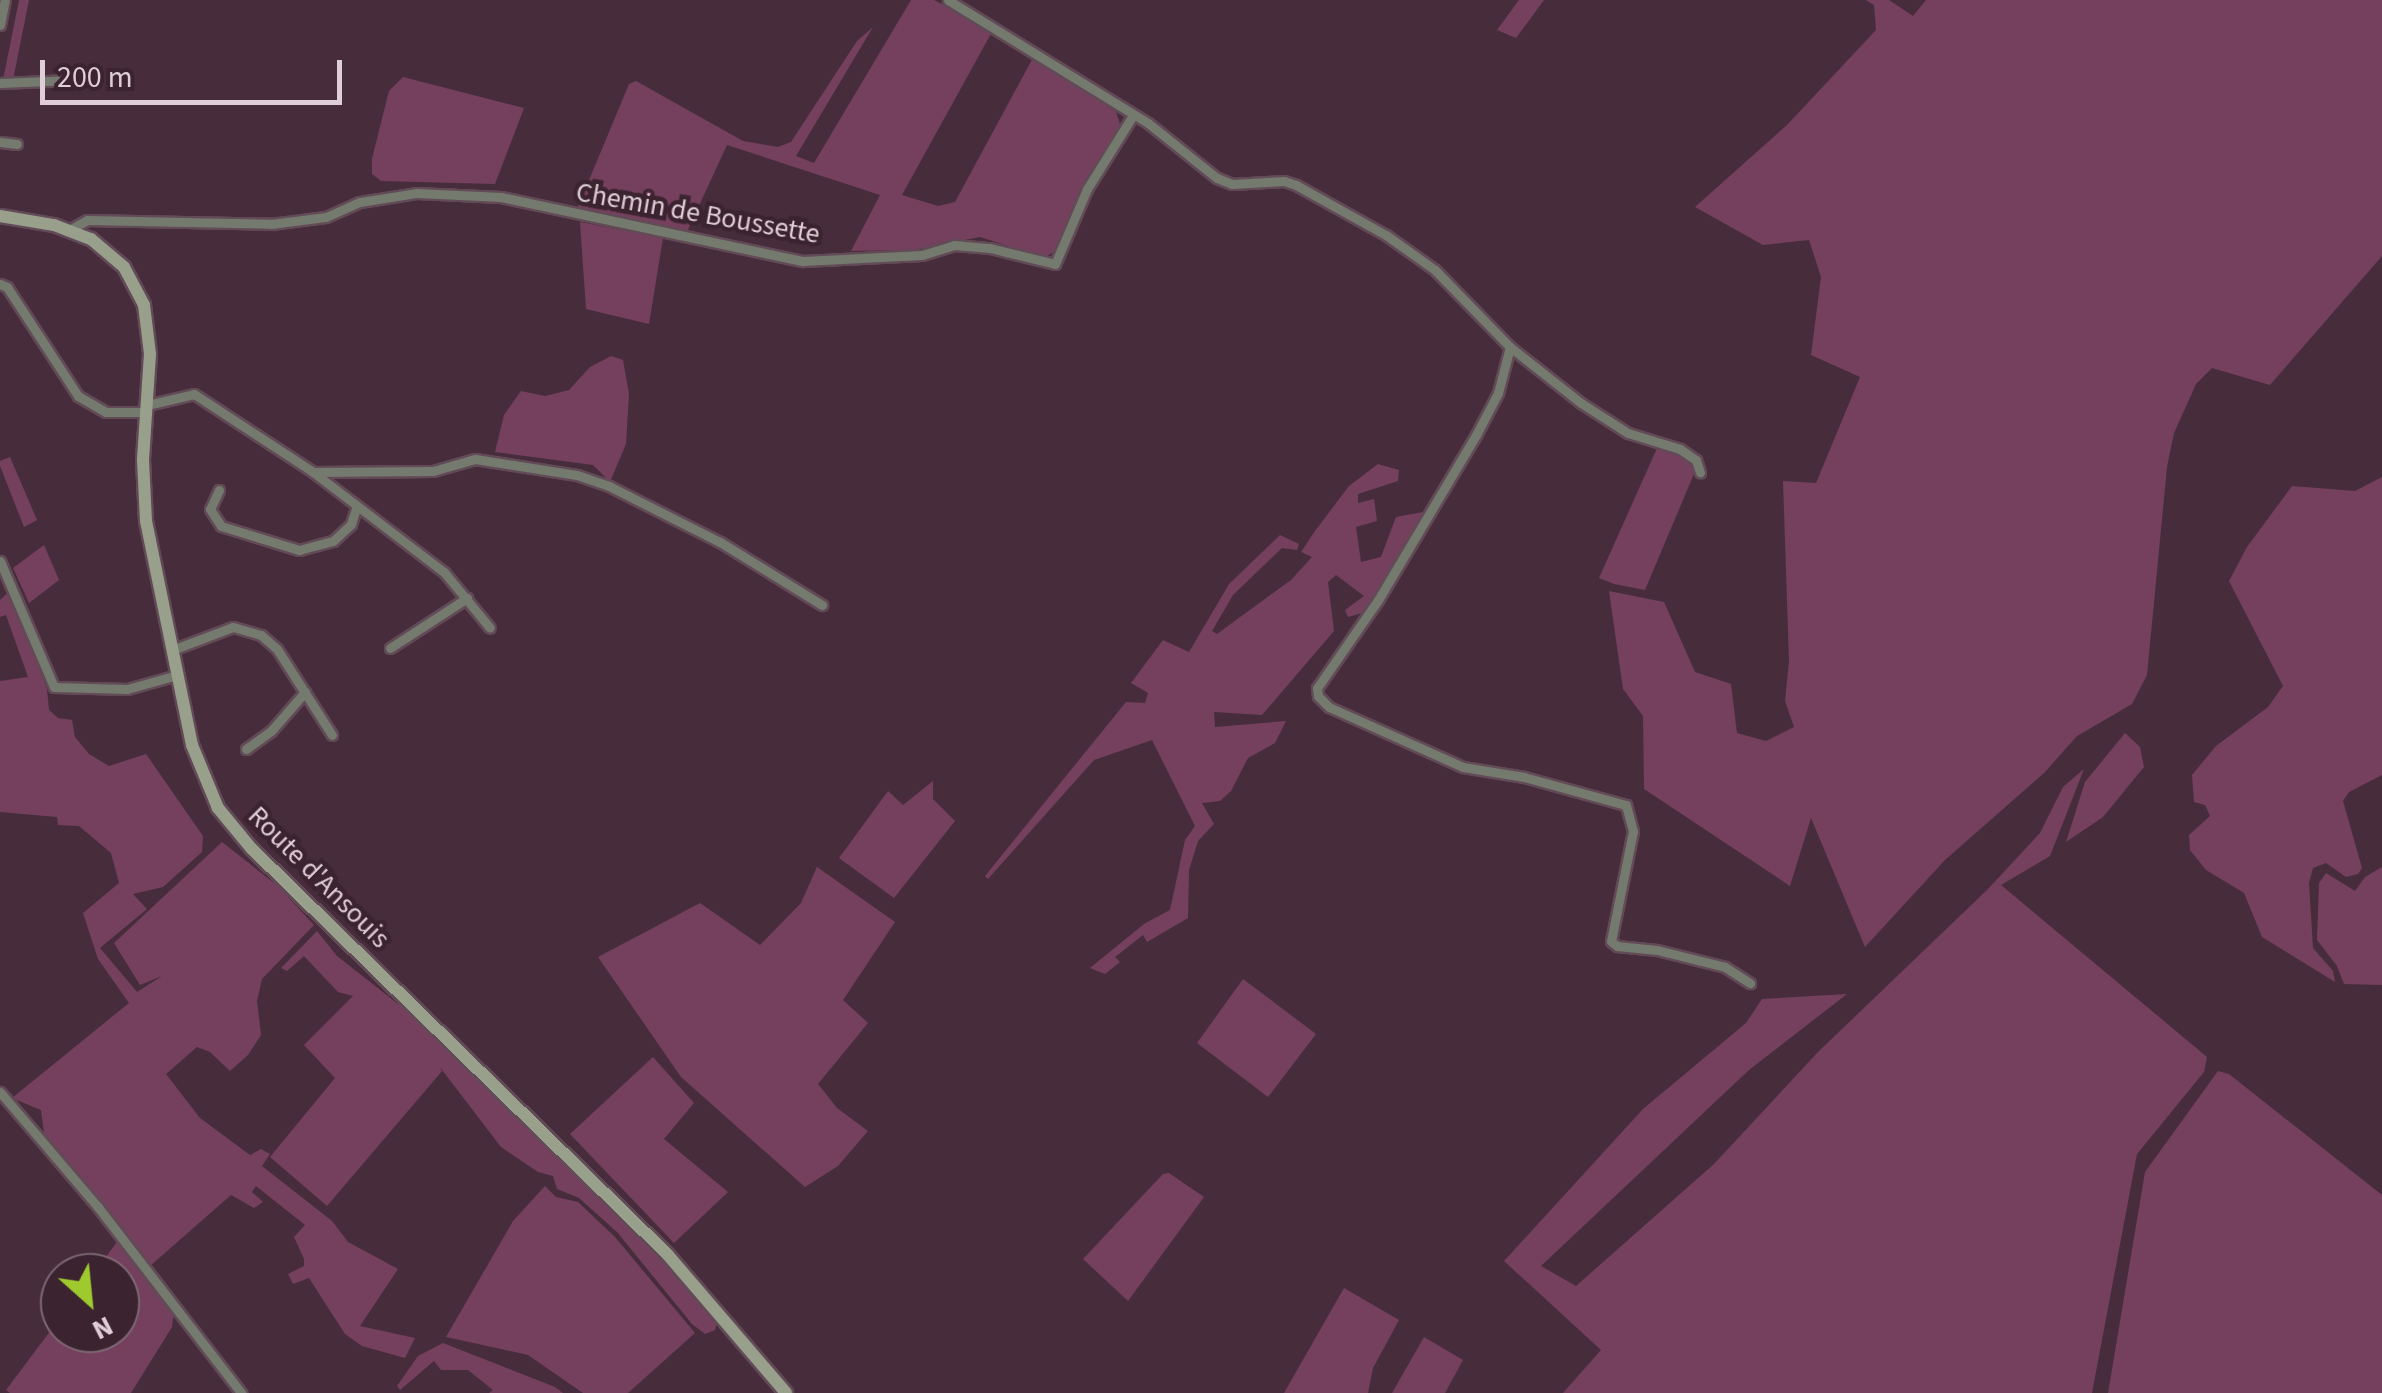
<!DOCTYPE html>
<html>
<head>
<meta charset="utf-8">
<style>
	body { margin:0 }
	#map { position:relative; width:2382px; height:1393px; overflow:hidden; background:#472d3b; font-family:"Source Sans 3",sans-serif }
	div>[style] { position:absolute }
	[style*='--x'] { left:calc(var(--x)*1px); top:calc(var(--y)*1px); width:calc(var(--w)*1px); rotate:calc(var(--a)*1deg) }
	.green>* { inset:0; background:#75405d }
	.roads { filter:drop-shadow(2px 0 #624a57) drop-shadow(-2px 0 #624a57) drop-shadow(0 2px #624a57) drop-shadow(0 -2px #624a57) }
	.street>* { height:9px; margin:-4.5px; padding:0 4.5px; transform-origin:4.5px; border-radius:4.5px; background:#757a6e }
	.secondary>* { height:12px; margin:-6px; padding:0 6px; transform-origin:6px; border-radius:6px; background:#98a08c }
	span { translate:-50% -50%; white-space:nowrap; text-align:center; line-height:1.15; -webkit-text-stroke:9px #3c2330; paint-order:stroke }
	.street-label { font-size:28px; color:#dfced7 }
	.north { position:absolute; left:40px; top:1253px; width:100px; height:100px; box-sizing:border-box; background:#3c2330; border:2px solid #7d6773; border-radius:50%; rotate:153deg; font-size:28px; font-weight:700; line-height:40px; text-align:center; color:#dfced7 }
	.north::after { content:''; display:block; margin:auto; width:35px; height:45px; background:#9eca2e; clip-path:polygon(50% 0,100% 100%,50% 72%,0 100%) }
	.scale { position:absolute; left:40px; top:60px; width:302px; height:45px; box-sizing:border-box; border:5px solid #dfced7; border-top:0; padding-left:12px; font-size:30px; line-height:35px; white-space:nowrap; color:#dfced7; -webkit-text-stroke:8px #3c2330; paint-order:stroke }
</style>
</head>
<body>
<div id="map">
	<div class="green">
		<i style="clip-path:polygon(19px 0,29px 0,13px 80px,3px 80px)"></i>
		<i style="clip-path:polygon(911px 0,934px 0,993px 30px,902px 195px,938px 206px,955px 202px,1034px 56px,1116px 112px,1120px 124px,1069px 219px,1059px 250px,1044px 257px,980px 237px,913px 250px,851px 251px,880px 195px,727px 145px,686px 234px,577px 209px,629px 84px,636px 81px,743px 141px,778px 147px,791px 142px,857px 41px,873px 27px,796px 156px,814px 163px)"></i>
		<i style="clip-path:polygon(1519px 0,1544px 0,1516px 38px,1497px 30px)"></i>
		<i style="clip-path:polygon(1866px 0,1889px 0,1913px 16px,1926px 0,2382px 0,2382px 256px,2270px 385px,2212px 368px,2196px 384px,2174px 433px,2167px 467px,2147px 675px,2132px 704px,2077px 736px,2045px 772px,1945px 860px,1865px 947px,1811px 818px,1790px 886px,1644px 789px,1643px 716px,1623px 689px,1609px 591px,1664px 602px,1695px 672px,1731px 684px,1737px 733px,1766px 741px,1794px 727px,1785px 701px,1789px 661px,1783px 481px,1816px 483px,1860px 377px,1811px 355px,1821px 277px,1809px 240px,1763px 245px,1695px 207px,1787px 125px,1876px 30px,1874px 5px)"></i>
		<i style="clip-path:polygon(403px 77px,524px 108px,495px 184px,381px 181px,372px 174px,372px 159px,389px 91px)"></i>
		<i style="clip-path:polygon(580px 222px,663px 238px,649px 324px,586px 309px)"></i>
		<i style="clip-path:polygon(611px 356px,623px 360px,629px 394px,626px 444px,610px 482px,593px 465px,495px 452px,504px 415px,521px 391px,545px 396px,569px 390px,590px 367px)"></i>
		<i style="clip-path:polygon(1658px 446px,1678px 452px,1696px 469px,1645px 590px,1614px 584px,1599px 578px)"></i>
		<i style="clip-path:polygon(10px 457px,37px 520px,24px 527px,0 466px,0 461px)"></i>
		<i style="clip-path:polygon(1378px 464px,1399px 470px,1398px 481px,1358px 494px,1358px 503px,1374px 499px,1377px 521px,1356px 527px,1361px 562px,1381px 557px,1396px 517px,1423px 512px,1378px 592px,1362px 613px,1348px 617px,1345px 610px,1364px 596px,1336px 575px,1328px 582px,1334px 631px,1262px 715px,1214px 712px,1215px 727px,1286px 721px,1275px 743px,1248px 758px,1231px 791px,1220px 801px,1202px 803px,1214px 824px,1198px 841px,1189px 870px,1188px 918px,1147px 942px,1143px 935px,1115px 957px,1120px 962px,1105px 974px,1090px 968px,1144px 924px,1170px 910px,1185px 840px,1195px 826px,1152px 740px,1094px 760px,988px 879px,985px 876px,1126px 702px,1145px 703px,1148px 693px,1131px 683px,1163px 640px,1189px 652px,1229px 584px,1280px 535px,1299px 544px,1297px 550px,1282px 548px,1233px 595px,1212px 631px,1217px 634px,1291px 580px,1312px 557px,1301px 552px,1315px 531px,1349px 486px)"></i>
		<i style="clip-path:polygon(2382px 477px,2382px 775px,2349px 792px,2343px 801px,2362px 868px,2358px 874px,2346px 877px,2326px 863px,2313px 868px,2309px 883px,2313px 948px,2333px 971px,2335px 982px,2262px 937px,2244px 893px,2206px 870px,2190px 850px,2189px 835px,2210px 816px,2205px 805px,2194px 802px,2192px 775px,2216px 746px,2268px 707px,2283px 686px,2229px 581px,2247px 547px,2292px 486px,2355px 491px)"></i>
		<i style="clip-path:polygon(44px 545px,59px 580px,29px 603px,13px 568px)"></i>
		<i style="clip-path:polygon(10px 591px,47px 689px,49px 710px,58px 718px,72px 720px,75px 737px,89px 754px,109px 766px,146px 754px,203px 836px,202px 852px,163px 887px,133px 894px,147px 909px,100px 948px,137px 992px,162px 976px,140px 985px,114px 943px,222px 842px,278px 886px,314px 925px,262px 979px,257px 1001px,261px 1035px,248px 1055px,230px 1071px,210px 1052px,197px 1047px,166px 1074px,200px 1118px,250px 1155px,261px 1149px,270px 1154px,262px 1166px,332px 1221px,348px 1242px,398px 1269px,360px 1326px,415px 1338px,405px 1358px,362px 1346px,345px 1334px,309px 1278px,293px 1284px,288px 1274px,304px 1266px,304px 1259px,294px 1237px,305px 1225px,256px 1186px,252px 1192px,263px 1202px,254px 1208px,231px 1195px,150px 1266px,44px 1133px,41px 1110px,12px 1098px,129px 1003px,98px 959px,83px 913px,119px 883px,111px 853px,79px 826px,58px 825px,57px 817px,0 812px,0 681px,28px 677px,6px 615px,0 617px,0 600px)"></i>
		<i style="clip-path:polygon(2125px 733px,2140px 747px,2144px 767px,2103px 817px,2066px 842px,2085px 782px)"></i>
		<i style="clip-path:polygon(2084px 769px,2050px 856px,2001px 885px,2207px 1057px,2204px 1072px,2137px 1154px,2092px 1393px,1563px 1393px,1601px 1350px,1504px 1261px,1643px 1109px,1746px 1023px,1762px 999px,1847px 994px,1749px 1070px,1541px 1266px,1576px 1286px,1714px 1164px,1818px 1052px,1988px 889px,2040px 833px,2063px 787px)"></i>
		<i style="clip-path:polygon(933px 781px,933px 799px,955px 821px,894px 898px,839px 858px,888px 791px,903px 805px)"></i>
		<i style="clip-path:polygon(817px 867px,895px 922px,843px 1000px,868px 1023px,818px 1084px,837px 1108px,868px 1131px,838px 1166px,805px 1187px,681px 1077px,598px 957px,700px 903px,760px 945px,801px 903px)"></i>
		<i style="clip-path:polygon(2382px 867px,2382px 985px,2344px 984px,2337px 966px,2317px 940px,2319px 883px,2326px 873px,2355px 891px,2365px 877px)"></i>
		<i style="clip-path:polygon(317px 931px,337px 956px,416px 1018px,625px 1220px,717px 1322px,715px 1330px,705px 1334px,692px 1324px,617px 1232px,579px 1198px,557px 1189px,553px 1176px,538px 1172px,501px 1147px,439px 1066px,442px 1071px,327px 1206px,270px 1157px,335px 1078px,304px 1045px,353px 996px,338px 992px,304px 956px,287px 971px,281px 968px)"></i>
		<i style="clip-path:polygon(1243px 979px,1316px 1034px,1268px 1097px,1197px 1043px)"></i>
		<i style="clip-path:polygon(653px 1057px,694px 1103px,664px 1139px,728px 1192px,674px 1243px,570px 1134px)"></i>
		<i style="clip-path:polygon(2218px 1071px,2229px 1074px,2382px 1195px,2382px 1393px,2108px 1393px,2145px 1172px)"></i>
		<i style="clip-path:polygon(1169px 1173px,1204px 1197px,1128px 1301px,1083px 1259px,1163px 1174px)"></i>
		<i style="clip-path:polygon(545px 1186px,556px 1197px,578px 1202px,615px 1237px,695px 1333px,628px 1393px,583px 1393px,528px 1355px,446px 1337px,513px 1221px)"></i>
		<i style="clip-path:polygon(117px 1242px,174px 1312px,172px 1327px,131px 1393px,10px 1393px,6px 1390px,60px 1318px,60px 1333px,120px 1333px,120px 1273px,94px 1273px)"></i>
		<i style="clip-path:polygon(1344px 1288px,1399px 1320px,1373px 1368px,1368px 1393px,1284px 1393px)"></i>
		<i style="clip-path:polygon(1424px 1337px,1463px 1360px,1445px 1393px,1392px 1393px)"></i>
		<i style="clip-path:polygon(443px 1343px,555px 1387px,563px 1393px,489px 1393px,493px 1390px,468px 1370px,441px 1370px,434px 1361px,400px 1390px,397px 1386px,418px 1356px)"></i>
	</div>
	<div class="roads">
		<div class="street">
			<i style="--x:948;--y:0;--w:235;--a:31.6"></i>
			<i style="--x:1148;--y:123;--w:88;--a:38.6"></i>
			<i style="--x:1217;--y:178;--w:16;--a:22"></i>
			<i style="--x:1232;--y:184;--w:52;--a:-3.3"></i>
			<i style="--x:1284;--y:181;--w:13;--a:18"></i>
			<i style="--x:1296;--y:185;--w:103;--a:29.1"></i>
			<i style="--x:1386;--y:235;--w:60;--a:35.5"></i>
			<i style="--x:1435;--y:270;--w:107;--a:45.8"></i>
			<i style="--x:1510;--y:347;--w:90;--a:38.3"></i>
			<i style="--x:1581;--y:403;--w:56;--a:32.6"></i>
			<i style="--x:1628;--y:433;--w:54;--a:17.1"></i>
			<i style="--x:1680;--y:449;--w:19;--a:35"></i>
			<i style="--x:1696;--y:460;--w:13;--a:72"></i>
			<i style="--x:0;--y:25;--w:25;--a:-79"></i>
			<i style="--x:0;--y:83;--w:95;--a:-2.4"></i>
			<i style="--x:0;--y:142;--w:17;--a:7"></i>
			<i style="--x:71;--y:229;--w:18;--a:-29"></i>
			<i style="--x:87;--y:220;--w:184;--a:1.2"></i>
			<i style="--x:271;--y:224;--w:55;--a:-7.3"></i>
			<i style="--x:326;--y:217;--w:37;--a:-24"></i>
			<i style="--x:360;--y:202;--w:58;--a:-9"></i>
			<i style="--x:417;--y:193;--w:84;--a:2.7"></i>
			<i style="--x:501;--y:197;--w:309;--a:12"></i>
			<i style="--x:803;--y:261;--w:119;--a:-2.9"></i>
			<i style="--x:922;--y:255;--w:34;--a:-17"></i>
			<i style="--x:954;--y:245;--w:36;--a:5"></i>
			<i style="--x:990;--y:248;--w:67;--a:13.8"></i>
			<i style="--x:1055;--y:264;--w:82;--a:-66.9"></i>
			<i style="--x:1087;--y:189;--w:87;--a:-58.1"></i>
			<i style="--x:0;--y:284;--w:8;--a:23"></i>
			<i style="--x:7;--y:287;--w:130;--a:56.9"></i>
			<i style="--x:78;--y:396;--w:32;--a:30"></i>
			<i style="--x:106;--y:412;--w:40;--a:0"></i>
			<i style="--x:1510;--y:347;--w:48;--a:104.6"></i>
			<i style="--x:1498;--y:393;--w:47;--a:117.6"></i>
			<i style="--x:1476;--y:435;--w:192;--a:120.7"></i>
			<i style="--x:1378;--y:600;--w:107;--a:124.7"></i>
			<i style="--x:1317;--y:688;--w:8;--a:83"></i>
			<i style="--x:1318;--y:696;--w:16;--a:45"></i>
			<i style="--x:1329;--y:707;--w:147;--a:24.1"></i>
			<i style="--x:1463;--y:767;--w:62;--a:9.3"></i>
			<i style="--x:1524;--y:777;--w:106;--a:15.4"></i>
			<i style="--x:1626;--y:805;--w:27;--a:75"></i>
			<i style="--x:1633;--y:831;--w:112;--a:101.3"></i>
			<i style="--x:1611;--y:941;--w:8;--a:40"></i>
			<i style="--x:1617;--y:946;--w:40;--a:5.7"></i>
			<i style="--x:1657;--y:950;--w:70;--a:14"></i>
			<i style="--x:1725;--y:967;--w:30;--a:33"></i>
			<i style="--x:147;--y:405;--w:48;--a:-13.2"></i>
			<i style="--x:194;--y:394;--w:142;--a:33.2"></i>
			<i style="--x:313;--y:472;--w:165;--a:37.4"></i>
			<i style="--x:444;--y:572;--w:72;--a:50.6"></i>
			<i style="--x:313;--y:472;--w:120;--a:-0.5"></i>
			<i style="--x:433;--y:471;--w:44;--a:-15.9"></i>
			<i style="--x:475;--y:459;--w:103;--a:8.9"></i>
			<i style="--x:577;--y:475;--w:34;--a:19"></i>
			<i style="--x:609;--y:486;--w:124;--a:26.8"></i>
			<i style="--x:720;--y:542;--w:120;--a:31.7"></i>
			<i style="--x:219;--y:490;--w:21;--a:115"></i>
			<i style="--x:210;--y:509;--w:20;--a:57"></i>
			<i style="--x:221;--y:526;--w:82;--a:17.1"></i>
			<i style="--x:299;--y:550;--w:35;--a:-15"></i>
			<i style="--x:333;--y:541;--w:25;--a:-43"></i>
			<i style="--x:351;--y:524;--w:19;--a:-72"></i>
			<i style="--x:0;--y:561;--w:137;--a:66.8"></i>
			<i style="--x:54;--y:687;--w:73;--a:1.6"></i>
			<i style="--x:127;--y:689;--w:52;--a:-15.6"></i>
			<i style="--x:390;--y:648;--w:92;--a:-33"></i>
			<i style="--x:172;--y:650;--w:65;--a:-20.7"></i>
			<i style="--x:233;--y:627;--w:29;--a:16"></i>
			<i style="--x:261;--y:635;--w:21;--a:41"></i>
			<i style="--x:277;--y:649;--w:102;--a:57.4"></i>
			<i style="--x:246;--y:749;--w:31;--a:-36"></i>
			<i style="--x:271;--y:731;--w:52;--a:-48.9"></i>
			<i style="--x:0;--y:1092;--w:151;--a:49.6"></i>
			<i style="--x:98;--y:1207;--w:235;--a:52.4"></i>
		</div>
		<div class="secondary">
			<i style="--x:0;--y:216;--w:55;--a:9.5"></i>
			<i style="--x:54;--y:225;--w:40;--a:21"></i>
			<i style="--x:91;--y:239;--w:43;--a:40.3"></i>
			<i style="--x:124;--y:267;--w:43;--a:62.2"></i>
			<i style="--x:144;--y:305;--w:49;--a:83"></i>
			<i style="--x:150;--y:354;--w:106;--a:93.8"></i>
			<i style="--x:143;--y:460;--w:61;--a:87.2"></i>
			<i style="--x:146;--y:521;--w:229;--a:78.4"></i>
			<i style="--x:192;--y:745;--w:68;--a:67.6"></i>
			<i style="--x:218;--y:808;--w:52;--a:50.5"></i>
			<i style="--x:251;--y:848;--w:581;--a:44.3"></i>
			<i style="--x:667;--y:1254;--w:183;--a:49.4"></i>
		</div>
	</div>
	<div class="street-label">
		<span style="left:698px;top:213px;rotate:10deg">Chemin de Boussette</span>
		<span style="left:319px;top:877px;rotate:45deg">Route d'Ansouis</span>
	</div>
	<div class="north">N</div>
	<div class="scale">200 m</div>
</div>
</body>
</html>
